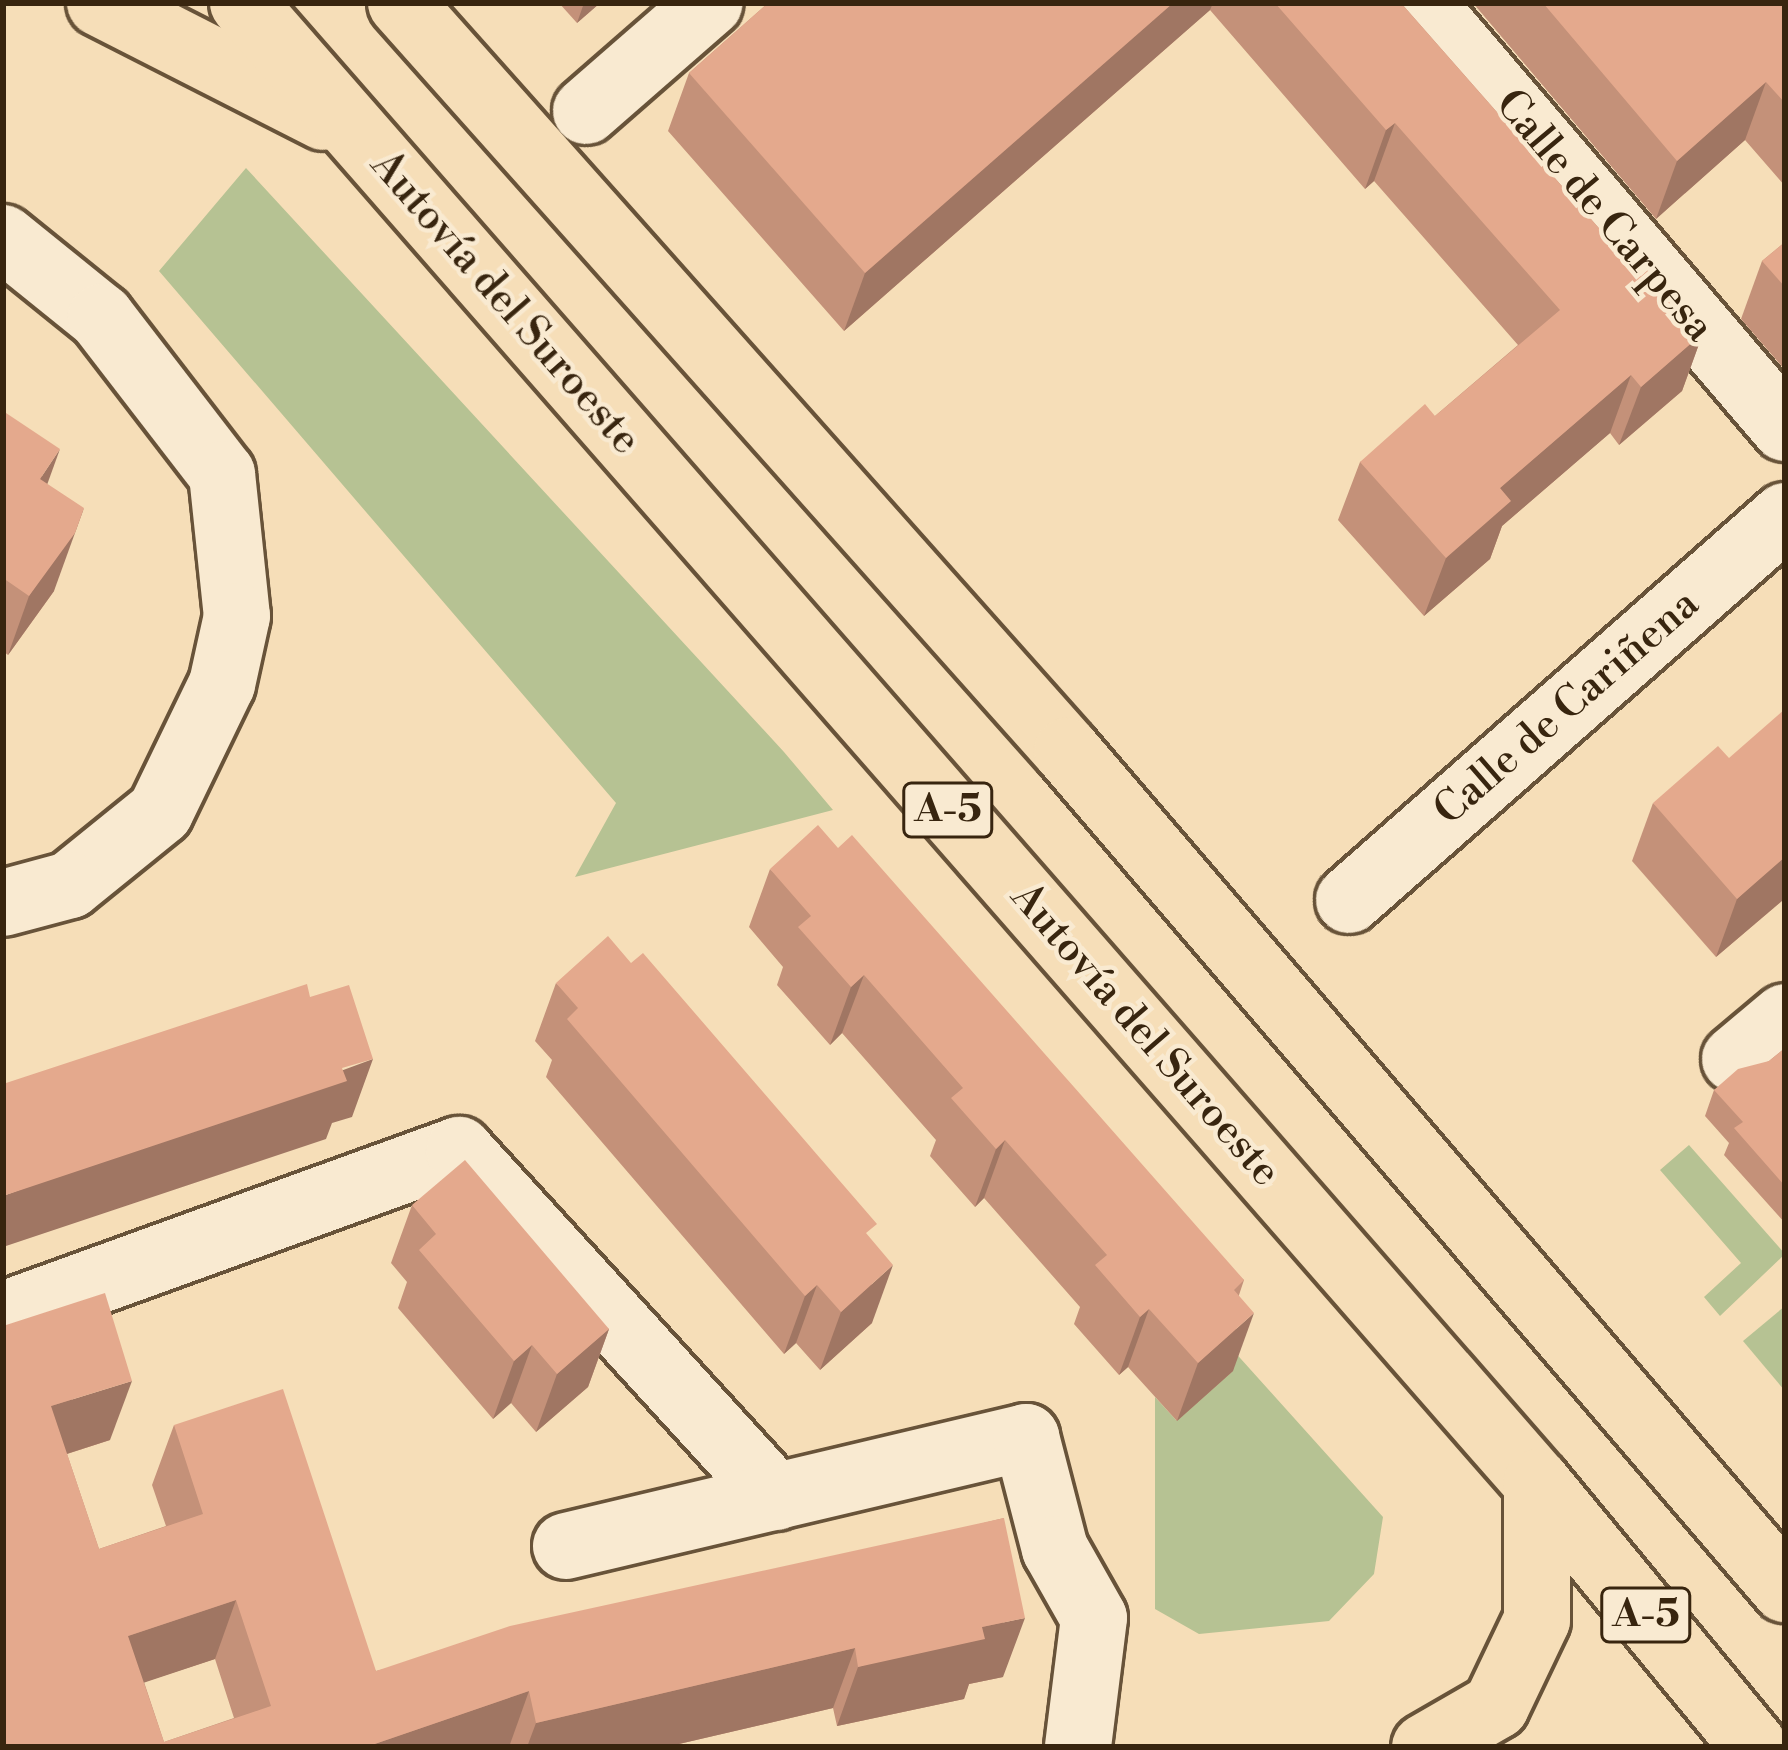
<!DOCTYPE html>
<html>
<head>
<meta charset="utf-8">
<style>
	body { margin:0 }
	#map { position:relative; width:1788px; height:1750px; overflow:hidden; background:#f6deb8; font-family:"Libre Bodoni",serif }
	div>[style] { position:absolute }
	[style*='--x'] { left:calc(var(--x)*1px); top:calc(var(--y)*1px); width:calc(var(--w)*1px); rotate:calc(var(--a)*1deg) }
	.green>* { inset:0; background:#b6c293 }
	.roads { filter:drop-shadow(3px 0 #685339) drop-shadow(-3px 0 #685339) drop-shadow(0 3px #685339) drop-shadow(0 -3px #685339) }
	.minor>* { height:66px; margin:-33px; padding:0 33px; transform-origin:33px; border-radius:33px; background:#f9ead1 }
	.highway>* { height:66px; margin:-33px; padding:0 33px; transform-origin:33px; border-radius:33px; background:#f6deb8 }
	.wall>* { inset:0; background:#c49179 }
	.shaded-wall>* { inset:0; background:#a07663 }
	.building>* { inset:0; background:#e4a98d }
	span { translate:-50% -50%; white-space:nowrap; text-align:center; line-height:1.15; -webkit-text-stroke:9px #f9ead1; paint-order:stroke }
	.shield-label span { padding:3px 9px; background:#f9ead1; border:3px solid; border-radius:9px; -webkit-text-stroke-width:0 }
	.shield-label { font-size:39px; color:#38250f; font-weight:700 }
	.street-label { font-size:42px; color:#38250f }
	.frame { position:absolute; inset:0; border:6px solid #38250f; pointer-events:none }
</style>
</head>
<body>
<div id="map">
	<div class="green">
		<i style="clip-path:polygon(246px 168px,784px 752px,833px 810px,575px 877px,616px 803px,159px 271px)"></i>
		<i style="clip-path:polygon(1689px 1145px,1785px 1254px,1720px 1316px,1704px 1297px,1741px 1263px,1660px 1170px)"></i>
		<i style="clip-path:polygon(1785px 1306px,1785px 1391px,1743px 1341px)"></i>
		<i style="clip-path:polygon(1223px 1339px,1383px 1517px,1374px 1574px,1329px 1621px,1199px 1634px,1155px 1609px,1155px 1397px,1176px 1420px)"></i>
	</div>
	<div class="roads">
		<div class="minor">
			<i style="--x:1422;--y:3;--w:559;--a:49.5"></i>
			<i style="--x:586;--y:111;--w:164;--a:-41.1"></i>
			<i style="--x:3;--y:238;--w:126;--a:38.9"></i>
			<i style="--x:101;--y:317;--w:198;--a:52.4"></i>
			<i style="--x:222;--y:474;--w:143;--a:84"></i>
			<i style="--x:237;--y:616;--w:70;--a:102.4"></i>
			<i style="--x:222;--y:684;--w:142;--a:115.8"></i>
			<i style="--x:160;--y:812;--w:116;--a:141"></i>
			<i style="--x:70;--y:885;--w:69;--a:165"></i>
			<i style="--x:1349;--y:900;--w:581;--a:-41.37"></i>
			<i style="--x:1735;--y:1059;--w:65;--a:-40"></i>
			<i style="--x:3;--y:1315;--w:485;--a:-19.9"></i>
			<i style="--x:459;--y:1150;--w:470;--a:47.6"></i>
			<i style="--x:566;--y:1546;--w:473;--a:-13.3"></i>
			<i style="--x:1026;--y:1437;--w:116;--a:75.5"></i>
			<i style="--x:1055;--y:1549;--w:79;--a:60.5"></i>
			<i style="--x:1094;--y:1618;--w:130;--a:97.1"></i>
		</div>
		<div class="highway">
			<i style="--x:100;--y:3;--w:251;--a:27"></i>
			<i style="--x:243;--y:3;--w:1966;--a:48.84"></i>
			<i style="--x:1537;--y:1483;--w:342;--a:50.5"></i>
			<i style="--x:401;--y:3;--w:1002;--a:48.32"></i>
			<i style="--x:1067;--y:751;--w:1104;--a:49.41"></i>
			<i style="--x:1425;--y:1747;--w:82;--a:-30"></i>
			<i style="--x:1496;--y:1706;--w:95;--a:-64.5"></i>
			<i style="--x:1537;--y:1620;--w:137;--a:-90"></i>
		</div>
	</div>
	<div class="wall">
		<i style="clip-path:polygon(559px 3px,600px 3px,577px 23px)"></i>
		<i style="clip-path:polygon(768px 3px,1401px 3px,1641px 276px,1703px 333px,1682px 391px,1619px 445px,1610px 433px,1502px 526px,1490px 559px,1424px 616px,1338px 520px,1360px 462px,1435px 416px,1518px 345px,1374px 181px,1365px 189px,1210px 10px,844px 331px,668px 131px,689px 73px)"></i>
		<i style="clip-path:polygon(1473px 3px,1785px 3px,1785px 186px,1745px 140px,1656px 219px)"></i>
		<i style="clip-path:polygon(1785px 242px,1785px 370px,1741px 319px,1762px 261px)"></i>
		<i style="clip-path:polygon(3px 418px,47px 484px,54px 591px,8px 655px,3px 651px)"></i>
		<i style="clip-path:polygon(1653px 803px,1783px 900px,1716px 957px,1632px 861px)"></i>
		<i style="clip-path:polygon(770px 869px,1244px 1280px,1239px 1295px,1233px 1371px,1177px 1421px,1128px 1367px,1119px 1375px,1074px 1324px,1080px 1307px,984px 1198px,975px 1207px,930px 1156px,936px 1140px,842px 1033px,830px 1045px,777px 985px,783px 967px,749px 927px)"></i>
		<i style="clip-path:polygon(556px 983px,871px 1240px,872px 1323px,820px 1370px,796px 1343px,784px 1354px,546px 1077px,552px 1060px,535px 1041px)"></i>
		<i style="clip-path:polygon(1785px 1048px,1785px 1223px,1724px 1155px,1729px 1143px,1705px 1116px,1714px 1090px,1769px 1061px)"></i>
		<i style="clip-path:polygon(412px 1205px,609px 1329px,588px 1387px,536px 1432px,511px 1403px,493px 1419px,398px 1308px,407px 1282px,391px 1263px)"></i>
		<i style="clip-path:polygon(evenodd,3px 1326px,110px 1440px,67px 1454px,99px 1549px,166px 1526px,152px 1485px,174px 1425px,376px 1671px,1004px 1518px,1003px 1677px,969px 1684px,964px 1699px,837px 1726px,833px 1708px,666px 1747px,3px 1747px,3px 1326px,215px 1659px,234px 1718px,164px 1742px,144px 1682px,215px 1659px)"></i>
	</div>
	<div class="shaded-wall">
		<i style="clip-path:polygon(584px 3px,600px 3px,577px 23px)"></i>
		<i style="clip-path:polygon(1173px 3px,1213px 3px,1210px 10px,844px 331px,865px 273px)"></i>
		<i style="clip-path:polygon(1766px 82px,1745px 140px,1656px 219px,1677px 161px)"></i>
		<i style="clip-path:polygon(1395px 123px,1374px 181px,1365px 189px,1386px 130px)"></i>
		<i style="clip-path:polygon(1703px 333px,1682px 391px,1619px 445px,1641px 387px)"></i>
		<i style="clip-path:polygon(1631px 375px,1610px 433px,1502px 526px,1490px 559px,1424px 616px,1446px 558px,1500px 488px)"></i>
		<i style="clip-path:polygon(60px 449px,39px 507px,40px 479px)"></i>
		<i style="clip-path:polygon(84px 508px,54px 591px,8px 655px,29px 596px)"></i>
		<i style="clip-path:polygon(1785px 854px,1785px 893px,1783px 900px,1716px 957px,1737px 899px)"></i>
		<i style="clip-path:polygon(864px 975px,842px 1033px,830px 1045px,851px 987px)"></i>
		<i style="clip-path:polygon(373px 1059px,352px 1117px,332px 1123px,326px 1139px,3px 1247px,3px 1196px)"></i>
		<i style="clip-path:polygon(1005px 1140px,984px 1198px,975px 1207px,996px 1149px)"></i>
		<i style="clip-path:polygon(893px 1265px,872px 1323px,820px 1370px,841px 1312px)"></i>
		<i style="clip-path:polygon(817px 1285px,796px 1343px,784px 1354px,805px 1296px)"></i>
		<i style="clip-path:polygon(1149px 1309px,1128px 1367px,1119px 1375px,1140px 1317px)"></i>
		<i style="clip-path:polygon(1254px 1313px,1233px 1371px,1177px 1421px,1198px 1363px)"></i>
		<i style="clip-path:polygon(609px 1329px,588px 1387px,536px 1432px,557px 1374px)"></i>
		<i style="clip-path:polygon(532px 1345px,511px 1403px,493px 1419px,514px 1361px)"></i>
		<i style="clip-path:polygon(132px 1381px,110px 1440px,29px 1466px,51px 1406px)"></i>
		<i style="clip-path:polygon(236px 1600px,215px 1659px,107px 1695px,128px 1636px)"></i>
		<i style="clip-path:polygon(1025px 1618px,1003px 1677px,969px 1684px,964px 1699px,837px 1726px,858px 1667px,982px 1627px)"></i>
		<i style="clip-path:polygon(855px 1648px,833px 1708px,666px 1747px,527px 1747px,536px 1723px)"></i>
		<i style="clip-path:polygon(529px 1691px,509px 1747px,366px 1747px)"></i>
	</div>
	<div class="building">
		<i style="clip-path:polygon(768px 3px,1173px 3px,865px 273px,689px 73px)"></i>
		<i style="clip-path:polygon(1275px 3px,1401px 3px,1641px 276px,1648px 270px,1703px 333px,1641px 387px,1631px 375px,1500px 488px,1511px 501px,1446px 558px,1360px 462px,1425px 404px,1435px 416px,1560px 310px,1395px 123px,1386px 130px)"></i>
		<i style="clip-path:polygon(1543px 3px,1785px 3px,1785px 103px,1766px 82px,1677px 161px)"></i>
		<i style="clip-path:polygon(1785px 242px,1785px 287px,1762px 261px)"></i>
		<i style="clip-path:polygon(6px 413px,60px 449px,40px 479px,84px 508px,75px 533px,29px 596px,3px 578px,3px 418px)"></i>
		<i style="clip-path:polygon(1785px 709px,1785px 857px,1737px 899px,1653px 803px,1718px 746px,1729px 758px)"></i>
		<i style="clip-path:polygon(818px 825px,838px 848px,852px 835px,1244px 1280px,1234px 1290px,1254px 1313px,1198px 1363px,1149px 1309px,1140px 1317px,1095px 1265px,1107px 1255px,1005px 1140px,996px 1149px,951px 1098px,963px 1088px,864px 975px,851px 987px,798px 927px,811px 916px,770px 869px)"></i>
		<i style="clip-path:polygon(608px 936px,631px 963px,643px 953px,877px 1224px,866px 1233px,893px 1265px,841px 1312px,817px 1285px,805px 1296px,567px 1019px,578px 1008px,556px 983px)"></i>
		<i style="clip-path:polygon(307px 984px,310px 997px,349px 985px,373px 1059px,342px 1068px,347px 1081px,3px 1196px,3px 1084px)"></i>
		<i style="clip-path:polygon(1785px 1048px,1785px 1186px,1734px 1128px,1743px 1122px,1714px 1090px,1738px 1069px,1769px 1061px)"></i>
		<i style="clip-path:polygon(465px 1160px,609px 1329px,557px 1374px,532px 1345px,514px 1361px,419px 1250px,436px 1234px,412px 1205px)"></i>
		<i style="clip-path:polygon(evenodd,105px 1293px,132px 1381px,51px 1406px,99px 1549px,203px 1514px,174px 1425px,283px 1389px,376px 1671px,510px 1626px,1004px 1518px,1025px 1618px,982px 1627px,985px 1639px,858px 1667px,855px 1648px,536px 1723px,529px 1691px,366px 1747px,3px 1747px,3px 1326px,105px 1293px,236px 1600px,271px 1706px,164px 1742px,128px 1636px,236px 1600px)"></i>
	</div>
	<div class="shield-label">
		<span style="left:948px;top:810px">A-5</span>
		<span style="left:1646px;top:1615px">A-5</span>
	</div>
	<div class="street-label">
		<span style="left:1604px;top:216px;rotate:50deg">Calle de Carpesa</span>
		<span style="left:505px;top:303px;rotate:49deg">Autovía del Suroeste</span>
		<span style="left:1567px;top:708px;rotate:-41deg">Calle de Cariñena</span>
		<span style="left:1145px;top:1035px;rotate:49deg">Autovía del Suroeste</span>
	</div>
	<div class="frame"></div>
</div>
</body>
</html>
